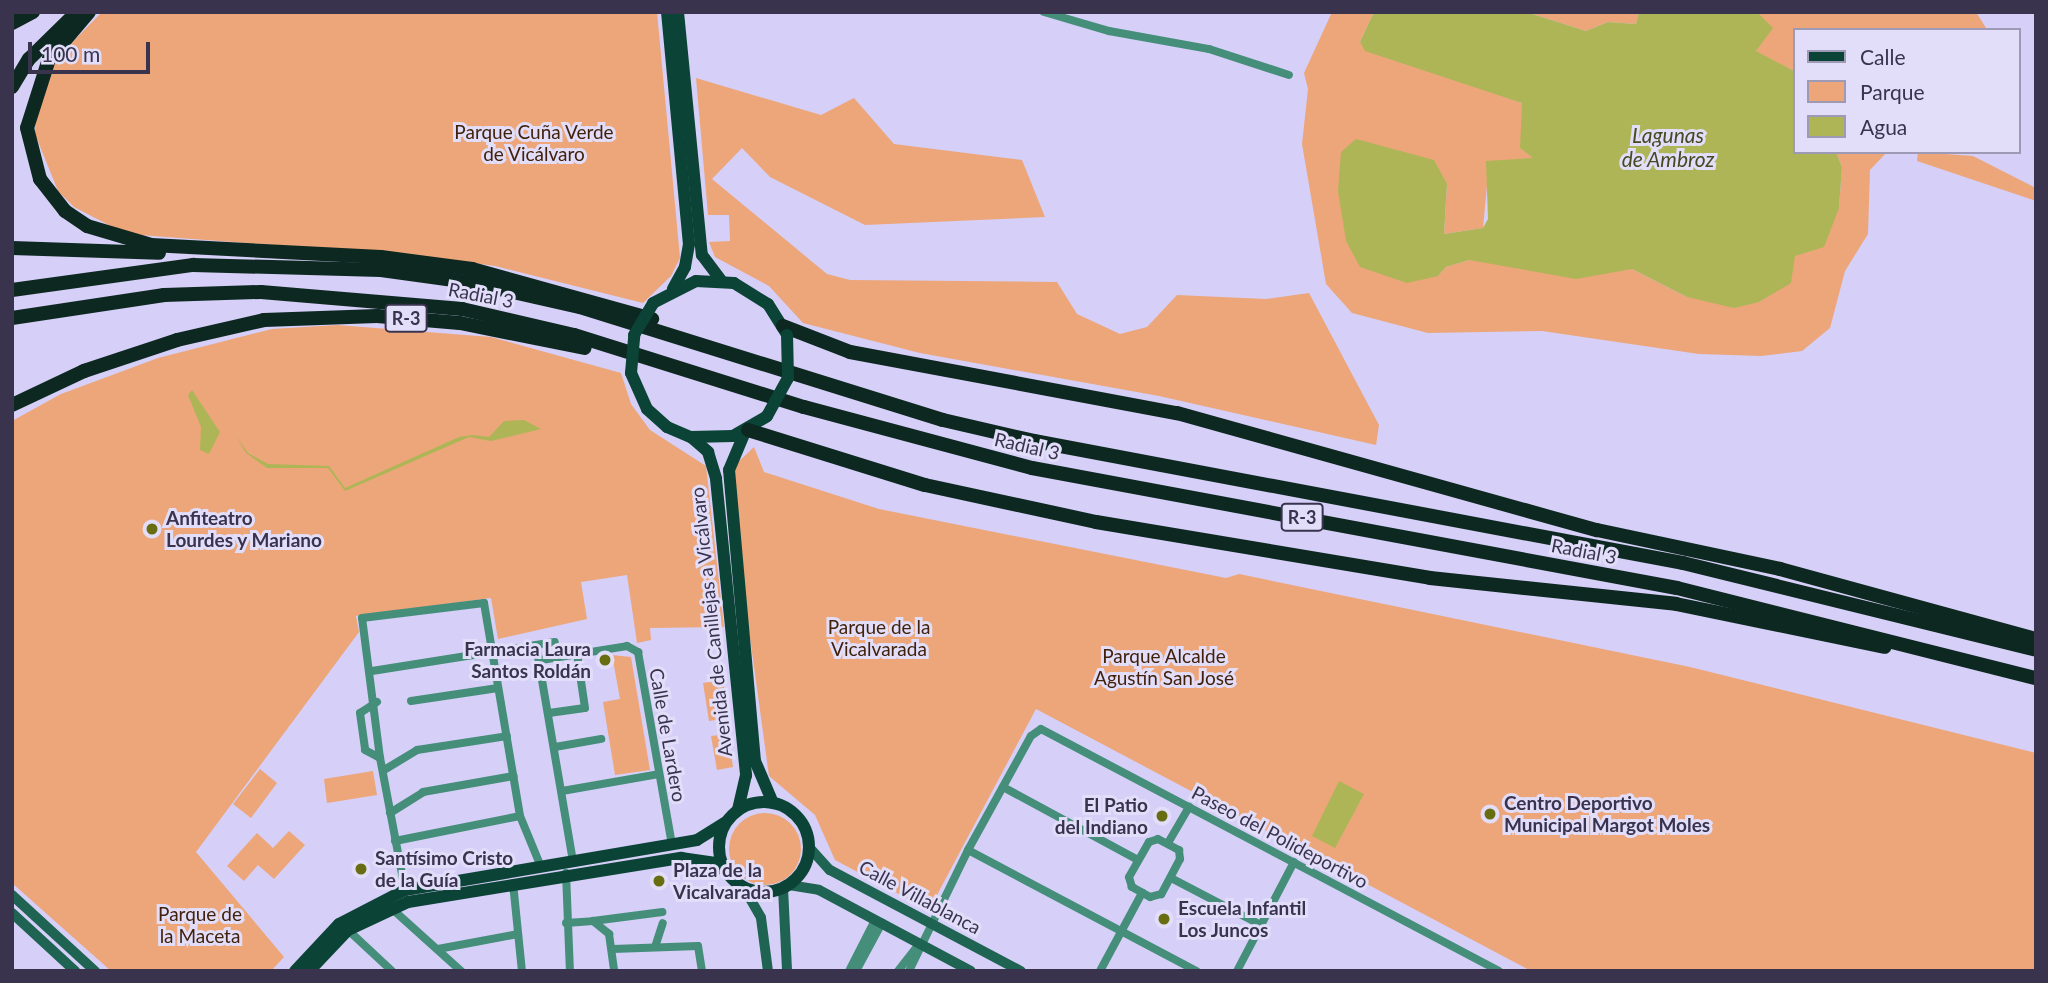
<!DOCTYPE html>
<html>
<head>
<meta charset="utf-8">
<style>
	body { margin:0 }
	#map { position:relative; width:2048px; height:983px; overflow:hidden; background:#d6cff7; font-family:Lato,sans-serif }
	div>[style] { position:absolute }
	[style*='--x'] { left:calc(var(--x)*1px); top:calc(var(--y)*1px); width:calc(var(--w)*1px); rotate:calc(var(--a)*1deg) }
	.green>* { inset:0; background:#eca67a }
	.round { border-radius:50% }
	.water>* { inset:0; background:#aeb556 }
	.street>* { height:8px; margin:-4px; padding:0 4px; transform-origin:4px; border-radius:4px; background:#448e7a }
	.secondary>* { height:10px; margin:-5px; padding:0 5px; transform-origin:5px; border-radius:5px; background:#1f6352 }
	.primary>* { height:12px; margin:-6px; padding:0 6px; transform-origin:6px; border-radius:6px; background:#0b4437 }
	.primary>.ring { margin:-6px; padding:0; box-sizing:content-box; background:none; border:12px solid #0b4437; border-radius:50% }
	.highway>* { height:14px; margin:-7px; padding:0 7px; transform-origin:7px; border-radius:7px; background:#0d2821 }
	.primary-bridge>* { height:12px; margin:-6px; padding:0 6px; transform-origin:6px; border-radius:6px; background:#0b4437 }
	.dots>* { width:19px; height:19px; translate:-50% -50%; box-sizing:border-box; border:4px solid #e2def9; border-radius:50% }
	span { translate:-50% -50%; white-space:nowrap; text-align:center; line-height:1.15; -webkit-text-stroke:6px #e2def9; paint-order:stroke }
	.shield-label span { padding:2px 5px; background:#e2def9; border:2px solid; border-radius:5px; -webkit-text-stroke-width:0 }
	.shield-label { font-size:18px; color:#39334e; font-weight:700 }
	.park-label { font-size:19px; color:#41210a }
	.street-label { font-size:19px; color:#39334e }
	.poi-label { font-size:19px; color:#39334e; font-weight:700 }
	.left { translate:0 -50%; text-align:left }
	.right { translate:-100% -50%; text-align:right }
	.water-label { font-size:21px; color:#464921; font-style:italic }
	.frame { position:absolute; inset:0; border:14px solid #39334e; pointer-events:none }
	.legend { position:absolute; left:1793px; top:28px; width:228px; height:126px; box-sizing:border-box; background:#e2def9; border:2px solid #9e9ab5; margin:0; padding:9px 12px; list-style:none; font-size:21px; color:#39334e }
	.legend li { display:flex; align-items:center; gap:14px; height:35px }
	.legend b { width:35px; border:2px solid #9e9ab5 }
	.scale { position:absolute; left:28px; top:42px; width:122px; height:32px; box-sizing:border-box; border:4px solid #39334e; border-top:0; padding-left:9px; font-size:21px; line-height:24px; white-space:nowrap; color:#39334e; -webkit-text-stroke:5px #e2def9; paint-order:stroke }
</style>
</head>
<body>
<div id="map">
	<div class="green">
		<i style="clip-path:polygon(102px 12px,657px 12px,680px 258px,671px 276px,643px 303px,495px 266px,422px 256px,126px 234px,74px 207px,58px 191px,35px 134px,36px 105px,55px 60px)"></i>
		<i style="clip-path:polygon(1332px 12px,1374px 12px,1360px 42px,1522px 103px,1533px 159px,1488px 175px,1483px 228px,1444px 234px,1447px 184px,1423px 276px,1438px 276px,1446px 267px,1469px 260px,1632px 269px,1687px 297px,1759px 302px,1773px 293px,1795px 256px,1839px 208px,1842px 167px,1836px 152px,1887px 152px,1870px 170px,1868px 234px,1845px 271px,1830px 328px,1802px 351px,1761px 356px,1699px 354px,1542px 331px,1428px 333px,1352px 313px,1326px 284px,1302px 144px,1308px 89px,1304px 73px)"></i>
		<i style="clip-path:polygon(1526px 12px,1639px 12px,1636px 24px,1608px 22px,1586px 31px)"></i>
		<i style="clip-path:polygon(1757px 12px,1976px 12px,1986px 28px,1794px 30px,1794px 71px,1756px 52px,1766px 23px)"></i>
		<i style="clip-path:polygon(696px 78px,821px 115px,854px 98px,894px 144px,1022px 160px,1045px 217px,865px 225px,770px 177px,742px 148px,712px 179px,827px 274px,850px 280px,1057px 282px,1077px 314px,1120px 334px,1147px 327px,1177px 295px,1266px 299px,1309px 293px,1379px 425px,1376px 445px,1159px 396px,920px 353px,803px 323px,769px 286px,715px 257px,709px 242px,730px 241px,729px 215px,708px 215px)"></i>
		<i style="clip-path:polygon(1918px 152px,1973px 156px,2036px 188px,2036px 201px,1917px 161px)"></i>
		<i style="clip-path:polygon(337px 325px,491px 337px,621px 373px,631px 404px,650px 430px,706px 466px,724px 627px,650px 628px,651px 640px,637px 643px,627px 575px,581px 582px,587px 619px,498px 639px,491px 598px,356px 616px,359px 632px,196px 852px,284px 957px,271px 971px,111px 971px,12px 883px,12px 421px,61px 394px,158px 358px,272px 329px)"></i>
		<i style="clip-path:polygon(754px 447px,764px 472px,879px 509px,1226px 578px,1239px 574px,1690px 667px,2036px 753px,2036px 971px,1531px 971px,1036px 709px,929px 910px,835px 860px,815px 815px,769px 776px,731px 499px,735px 465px)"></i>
		<i style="clip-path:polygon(612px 655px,631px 657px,650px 770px,615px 775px,603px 702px,620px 699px)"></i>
		<i style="clip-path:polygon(723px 680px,729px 718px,709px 721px,703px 683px)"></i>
		<i style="clip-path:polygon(728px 734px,733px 767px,717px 770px,711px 736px)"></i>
		<i style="clip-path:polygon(260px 769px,277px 783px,251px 818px,233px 804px)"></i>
		<i style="clip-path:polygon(373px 771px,377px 795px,327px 803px,324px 779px)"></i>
		<i class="round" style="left:729px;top:813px;width:72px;height:72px"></i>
		<i style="clip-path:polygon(289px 831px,305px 845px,274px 879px,258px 865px,244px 881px,227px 866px,257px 833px,273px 848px)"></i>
	</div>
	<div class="water">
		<i style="clip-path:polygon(1374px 12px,1526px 12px,1586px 31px,1608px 22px,1636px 24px,1639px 12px,1757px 12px,1773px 28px,1756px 51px,1794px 71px,1794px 152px,1836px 152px,1842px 167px,1839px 208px,1824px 247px,1795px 256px,1791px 283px,1759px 302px,1734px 308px,1687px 297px,1632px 269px,1576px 279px,1469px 260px,1446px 267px,1438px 276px,1407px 283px,1360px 267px,1346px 241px,1338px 191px,1341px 152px,1356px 139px,1434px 160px,1447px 184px,1444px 234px,1483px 228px,1488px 219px,1486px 161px,1533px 158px,1520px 148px,1522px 103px,1365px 51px,1360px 42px)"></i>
		<i style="clip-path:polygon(192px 390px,220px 432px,209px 454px,200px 450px,201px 427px,188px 395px)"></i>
		<i style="clip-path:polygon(524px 420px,541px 429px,491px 441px,469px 437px,345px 491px,328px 468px,267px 468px,246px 453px,236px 436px,248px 453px,268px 464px,329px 466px,345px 488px,459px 437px,472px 435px,489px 437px,504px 421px)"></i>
		<i style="clip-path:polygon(1339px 781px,1364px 794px,1335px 848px,1312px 836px)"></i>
	</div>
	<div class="street">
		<i style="--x:1044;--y:12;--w:68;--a:16.3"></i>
		<i style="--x:1109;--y:31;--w:102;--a:10.2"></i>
		<i style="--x:1209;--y:49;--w:84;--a:18"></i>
		<i style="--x:536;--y:645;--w:220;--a:80.3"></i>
		<i style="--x:541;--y:660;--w:87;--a:-9.2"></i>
		<i style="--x:627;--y:646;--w:13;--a:29"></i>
		<i style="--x:638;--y:652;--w:196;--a:80"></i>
		<i style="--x:372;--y:671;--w:185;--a:-9"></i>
		<i style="--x:411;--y:701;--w:88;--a:-8.5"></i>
		<i style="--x:377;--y:702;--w:20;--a:147"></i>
		<i style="--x:360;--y:713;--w:37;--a:82"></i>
		<i style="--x:365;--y:750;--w:17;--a:28"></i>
		<i style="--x:549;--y:713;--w:36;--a:-8"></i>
		<i style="--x:585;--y:708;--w:55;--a:-98.4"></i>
		<i style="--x:555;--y:747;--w:47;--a:-9.9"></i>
		<i style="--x:384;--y:770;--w:39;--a:-31"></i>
		<i style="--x:417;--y:750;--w:91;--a:-8.8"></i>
		<i style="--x:1003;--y:787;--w:153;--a:28.4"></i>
		<i style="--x:562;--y:791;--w:98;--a:-9.9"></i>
		<i style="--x:390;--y:813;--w:39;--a:-32"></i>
		<i style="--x:423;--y:792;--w:92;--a:-10"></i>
		<i style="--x:1158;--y:839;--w:24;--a:28"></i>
		<i style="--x:1179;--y:850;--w:9;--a:84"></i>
		<i style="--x:1180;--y:859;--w:40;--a:118"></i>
		<i style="--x:1161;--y:894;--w:11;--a:165"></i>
		<i style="--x:1150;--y:897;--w:21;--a:-151"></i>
		<i style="--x:1132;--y:887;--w:10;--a:-107"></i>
		<i style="--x:1129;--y:877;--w:40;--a:-60.3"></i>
		<i style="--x:1149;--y:842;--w:9;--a:-18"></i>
		<i style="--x:395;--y:841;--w:127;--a:-11.3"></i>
		<i style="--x:1168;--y:843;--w:42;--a:-59.7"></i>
		<i style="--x:968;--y:850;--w:259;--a:27.9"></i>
		<i style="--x:566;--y:873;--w:98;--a:87.7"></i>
		<i style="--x:1171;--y:878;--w:102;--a:27.6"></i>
		<i style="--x:513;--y:883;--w:88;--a:84.2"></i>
		<i style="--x:405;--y:890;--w:134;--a:-100.7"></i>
		<i style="--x:380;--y:758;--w:141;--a:-97.3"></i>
		<i style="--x:362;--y:618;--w:123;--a:-7"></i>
		<i style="--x:484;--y:603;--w:216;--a:80.4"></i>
		<i style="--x:520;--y:816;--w:55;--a:67.6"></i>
		<i style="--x:390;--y:907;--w:96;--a:42"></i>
		<i style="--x:593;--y:921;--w:70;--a:-7.4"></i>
		<i style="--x:566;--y:923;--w:27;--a:-4"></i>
		<i style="--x:593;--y:921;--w:21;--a:39"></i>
		<i style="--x:609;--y:934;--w:37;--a:82"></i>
		<i style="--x:348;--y:930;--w:60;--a:43"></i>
		<i style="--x:655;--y:947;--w:25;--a:-72"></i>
		<i style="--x:438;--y:949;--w:81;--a:-10.6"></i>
		<i style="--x:613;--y:949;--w:85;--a:-2"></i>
		<i style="--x:698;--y:946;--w:25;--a:81"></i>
		<i style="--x:849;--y:971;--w:57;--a:-63"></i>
		<i style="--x:856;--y:971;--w:55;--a:-61.6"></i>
		<i style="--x:898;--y:971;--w:34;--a:-52"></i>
		<i style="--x:909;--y:971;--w:135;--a:-64"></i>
		<i style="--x:968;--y:850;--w:130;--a:-61.1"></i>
		<i style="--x:1031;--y:736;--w:12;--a:-35"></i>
		<i style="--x:1041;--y:729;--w:518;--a:27.85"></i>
		<i style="--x:1100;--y:971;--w:89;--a:-61.7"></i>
		<i style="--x:1237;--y:971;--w:123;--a:-62.4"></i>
	</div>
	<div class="secondary">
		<i style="--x:809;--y:847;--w:31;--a:48"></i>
		<i style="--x:830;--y:870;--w:216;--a:27.9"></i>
		<i style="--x:789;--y:885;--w:30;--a:9"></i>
		<i style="--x:819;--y:890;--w:172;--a:28.1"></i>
		<i style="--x:744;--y:888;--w:34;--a:60"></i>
		<i style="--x:761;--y:918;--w:53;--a:82.5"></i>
		<i style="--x:783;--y:888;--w:83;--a:87.2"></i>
		<i style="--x:12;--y:895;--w:113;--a:42.5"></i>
		<i style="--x:12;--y:913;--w:86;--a:42.6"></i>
	</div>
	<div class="primary">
		<i style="--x:667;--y:12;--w:233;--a:84.6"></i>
		<i style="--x:689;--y:244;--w:23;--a:100"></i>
		<i style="--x:685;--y:267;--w:25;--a:119"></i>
		<i style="--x:678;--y:12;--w:244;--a:84.4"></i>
		<i style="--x:702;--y:255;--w:31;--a:53"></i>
		<i style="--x:653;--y:303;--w:48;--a:-27.1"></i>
		<i style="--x:696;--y:281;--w:38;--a:3"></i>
		<i style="--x:734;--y:283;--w:40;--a:32"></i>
		<i style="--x:768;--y:304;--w:36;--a:58"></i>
		<i style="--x:631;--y:373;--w:39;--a:66"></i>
		<i style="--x:647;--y:409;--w:27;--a:42"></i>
		<i style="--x:667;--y:427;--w:26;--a:23"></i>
		<i style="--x:691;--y:437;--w:42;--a:-1.4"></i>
		<i style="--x:733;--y:436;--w:39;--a:-30"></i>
		<i style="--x:745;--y:432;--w:41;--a:112.8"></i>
		<i style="--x:729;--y:470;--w:292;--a:84.9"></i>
		<i style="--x:755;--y:761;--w:46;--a:66.8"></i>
		<i style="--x:691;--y:437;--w:23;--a:41"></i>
		<i style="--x:708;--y:452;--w:28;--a:73"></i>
		<i style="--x:716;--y:479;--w:298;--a:84.2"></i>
		<i style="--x:746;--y:775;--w:36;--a:103"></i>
		<i class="ring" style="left:719px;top:802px;width:78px;height:78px"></i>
		<i style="--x:295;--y:971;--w:64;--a:-46.9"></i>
		<i style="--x:339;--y:924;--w:74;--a:-27.3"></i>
		<i style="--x:405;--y:890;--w:296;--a:-9.7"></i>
		<i style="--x:697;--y:840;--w:34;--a:-32"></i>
		<i style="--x:309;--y:971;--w:57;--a:-46.4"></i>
		<i style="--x:348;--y:930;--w:66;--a:-25"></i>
		<i style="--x:408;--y:902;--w:277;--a:-9.2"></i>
		<i style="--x:681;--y:858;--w:35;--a:8"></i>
		<i style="--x:716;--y:863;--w:12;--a:42"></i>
	</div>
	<div class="highway">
		<i style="--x:89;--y:12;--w:62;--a:130.4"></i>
		<i style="--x:49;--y:59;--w:72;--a:107.7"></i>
		<i style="--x:27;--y:128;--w:53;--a:75.7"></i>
		<i style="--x:40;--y:179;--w:41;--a:52"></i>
		<i style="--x:65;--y:211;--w:27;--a:34"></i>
		<i style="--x:87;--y:226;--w:67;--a:16.5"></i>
		<i style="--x:151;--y:245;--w:230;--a:3"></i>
		<i style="--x:381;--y:257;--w:92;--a:7.5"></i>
		<i style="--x:472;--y:269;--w:187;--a:15.5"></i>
		<i style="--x:12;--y:23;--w:24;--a:-28"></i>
		<i style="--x:12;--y:87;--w:33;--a:-59"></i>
		<i style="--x:29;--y:59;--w:64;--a:-44.4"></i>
		<i style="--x:12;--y:248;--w:147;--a:1.9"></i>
		<i style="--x:12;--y:290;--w:183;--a:-7.9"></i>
		<i style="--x:193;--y:265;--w:188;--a:1.5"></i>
		<i style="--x:381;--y:270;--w:88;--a:7.9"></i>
		<i style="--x:468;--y:282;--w:115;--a:12.6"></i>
		<i style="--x:580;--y:307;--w:380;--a:17.3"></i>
		<i style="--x:943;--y:420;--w:93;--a:13"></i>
		<i style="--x:1034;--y:441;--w:660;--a:10.65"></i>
		<i style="--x:1683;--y:563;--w:364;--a:13.8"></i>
		<i style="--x:12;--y:318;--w:154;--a:-8.6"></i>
		<i style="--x:164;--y:295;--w:97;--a:-1.8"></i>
		<i style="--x:261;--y:292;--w:202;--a:4.8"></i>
		<i style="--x:462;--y:309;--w:115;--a:13.1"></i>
		<i style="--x:574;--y:335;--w:241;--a:17.4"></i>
		<i style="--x:804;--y:407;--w:236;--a:15"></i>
		<i style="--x:1032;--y:468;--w:656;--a:10.54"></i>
		<i style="--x:1677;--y:588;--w:370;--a:14.1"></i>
		<i style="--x:783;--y:326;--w:72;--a:21.2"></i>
		<i style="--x:850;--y:352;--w:333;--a:10.6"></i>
		<i style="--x:1177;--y:413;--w:436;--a:15.6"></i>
		<i style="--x:1597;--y:530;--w:187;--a:12"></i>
		<i style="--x:1780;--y:569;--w:265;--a:15.3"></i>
		<i style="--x:12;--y:405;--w:80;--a:-25.3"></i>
		<i style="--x:84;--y:371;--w:98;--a:-18.4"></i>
		<i style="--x:177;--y:340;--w:89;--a:-12.9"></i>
		<i style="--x:264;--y:320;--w:113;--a:-2"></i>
		<i style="--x:377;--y:316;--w:83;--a:4.8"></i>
		<i style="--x:460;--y:323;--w:127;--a:11.3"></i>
		<i style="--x:748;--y:430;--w:185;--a:17.3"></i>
		<i style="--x:925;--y:485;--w:175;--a:12.2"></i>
		<i style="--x:1096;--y:522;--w:339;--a:9.5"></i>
		<i style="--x:1430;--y:578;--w:247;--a:6"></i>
		<i style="--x:1676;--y:604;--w:213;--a:11.6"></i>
	</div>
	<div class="primary-bridge">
		<i style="--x:631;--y:373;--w:38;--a:-85"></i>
		<i style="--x:634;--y:335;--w:37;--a:-59"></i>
		<i style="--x:767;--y:416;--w:43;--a:-61.1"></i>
		<i style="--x:788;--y:378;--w:43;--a:-91.3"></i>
	</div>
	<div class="dots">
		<i style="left:152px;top:529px;background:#676d10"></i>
		<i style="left:605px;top:660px;background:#676d10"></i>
		<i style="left:1490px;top:814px;background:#676d10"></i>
		<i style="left:1162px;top:816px;background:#676d10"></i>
		<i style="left:361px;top:869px;background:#676d10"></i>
		<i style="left:659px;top:881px;background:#676d10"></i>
		<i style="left:1164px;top:919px;background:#676d10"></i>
	</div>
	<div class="shield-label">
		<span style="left:406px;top:318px">R-3</span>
		<span style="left:1302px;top:517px">R-3</span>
	</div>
	<div class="park-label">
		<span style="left:534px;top:143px">Parque Cuña Verde<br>de Vicálvaro</span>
		<span style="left:879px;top:638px">Parque de la<br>Vicalvarada</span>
		<span style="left:1164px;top:667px">Parque Alcalde<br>Agustín San José</span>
		<span style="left:200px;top:925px">Parque de<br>la Maceta</span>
	</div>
	<div class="street-label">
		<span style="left:481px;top:295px;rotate:11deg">Radial 3</span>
		<span style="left:1027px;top:446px;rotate:13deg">Radial 3</span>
		<span style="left:1584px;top:551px;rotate:11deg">Radial 3</span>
		<span style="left:711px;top:622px;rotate:-96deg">Avenida de Canillejas a Vicálvaro</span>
		<span style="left:668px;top:735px;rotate:80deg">Calle de Lardero</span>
		<span style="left:1280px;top:837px;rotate:28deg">Paseo del Polideportivo</span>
		<span style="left:920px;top:897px;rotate:28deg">Calle Villablanca</span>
	</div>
	<div class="poi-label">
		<span class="left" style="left:166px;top:529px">Anfiteatro<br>Lourdes y Mariano</span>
		<span class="right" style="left:591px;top:660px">Farmacia Laura<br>Santos Roldán</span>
		<span class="left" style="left:1504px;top:814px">Centro Deportivo<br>Municipal Margot Moles</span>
		<span class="right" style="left:1148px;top:816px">El Patio<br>del Indiano</span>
		<span class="left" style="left:375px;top:869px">Santísimo Cristo<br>de la Guía</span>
		<span class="left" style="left:673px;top:881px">Plaza de la<br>Vicalvarada</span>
		<span class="left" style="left:1178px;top:919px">Escuela Infantil<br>Los Juncos</span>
	</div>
	<div class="water-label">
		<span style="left:1668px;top:147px">Lagunas<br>de Ambroz</span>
	</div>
	<div class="frame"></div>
	<ul class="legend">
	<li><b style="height:9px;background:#0b4437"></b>Calle</li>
	<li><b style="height:19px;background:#eca67a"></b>Parque</li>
	<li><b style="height:19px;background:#aeb556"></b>Agua</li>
	</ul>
	<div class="scale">100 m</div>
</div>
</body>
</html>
